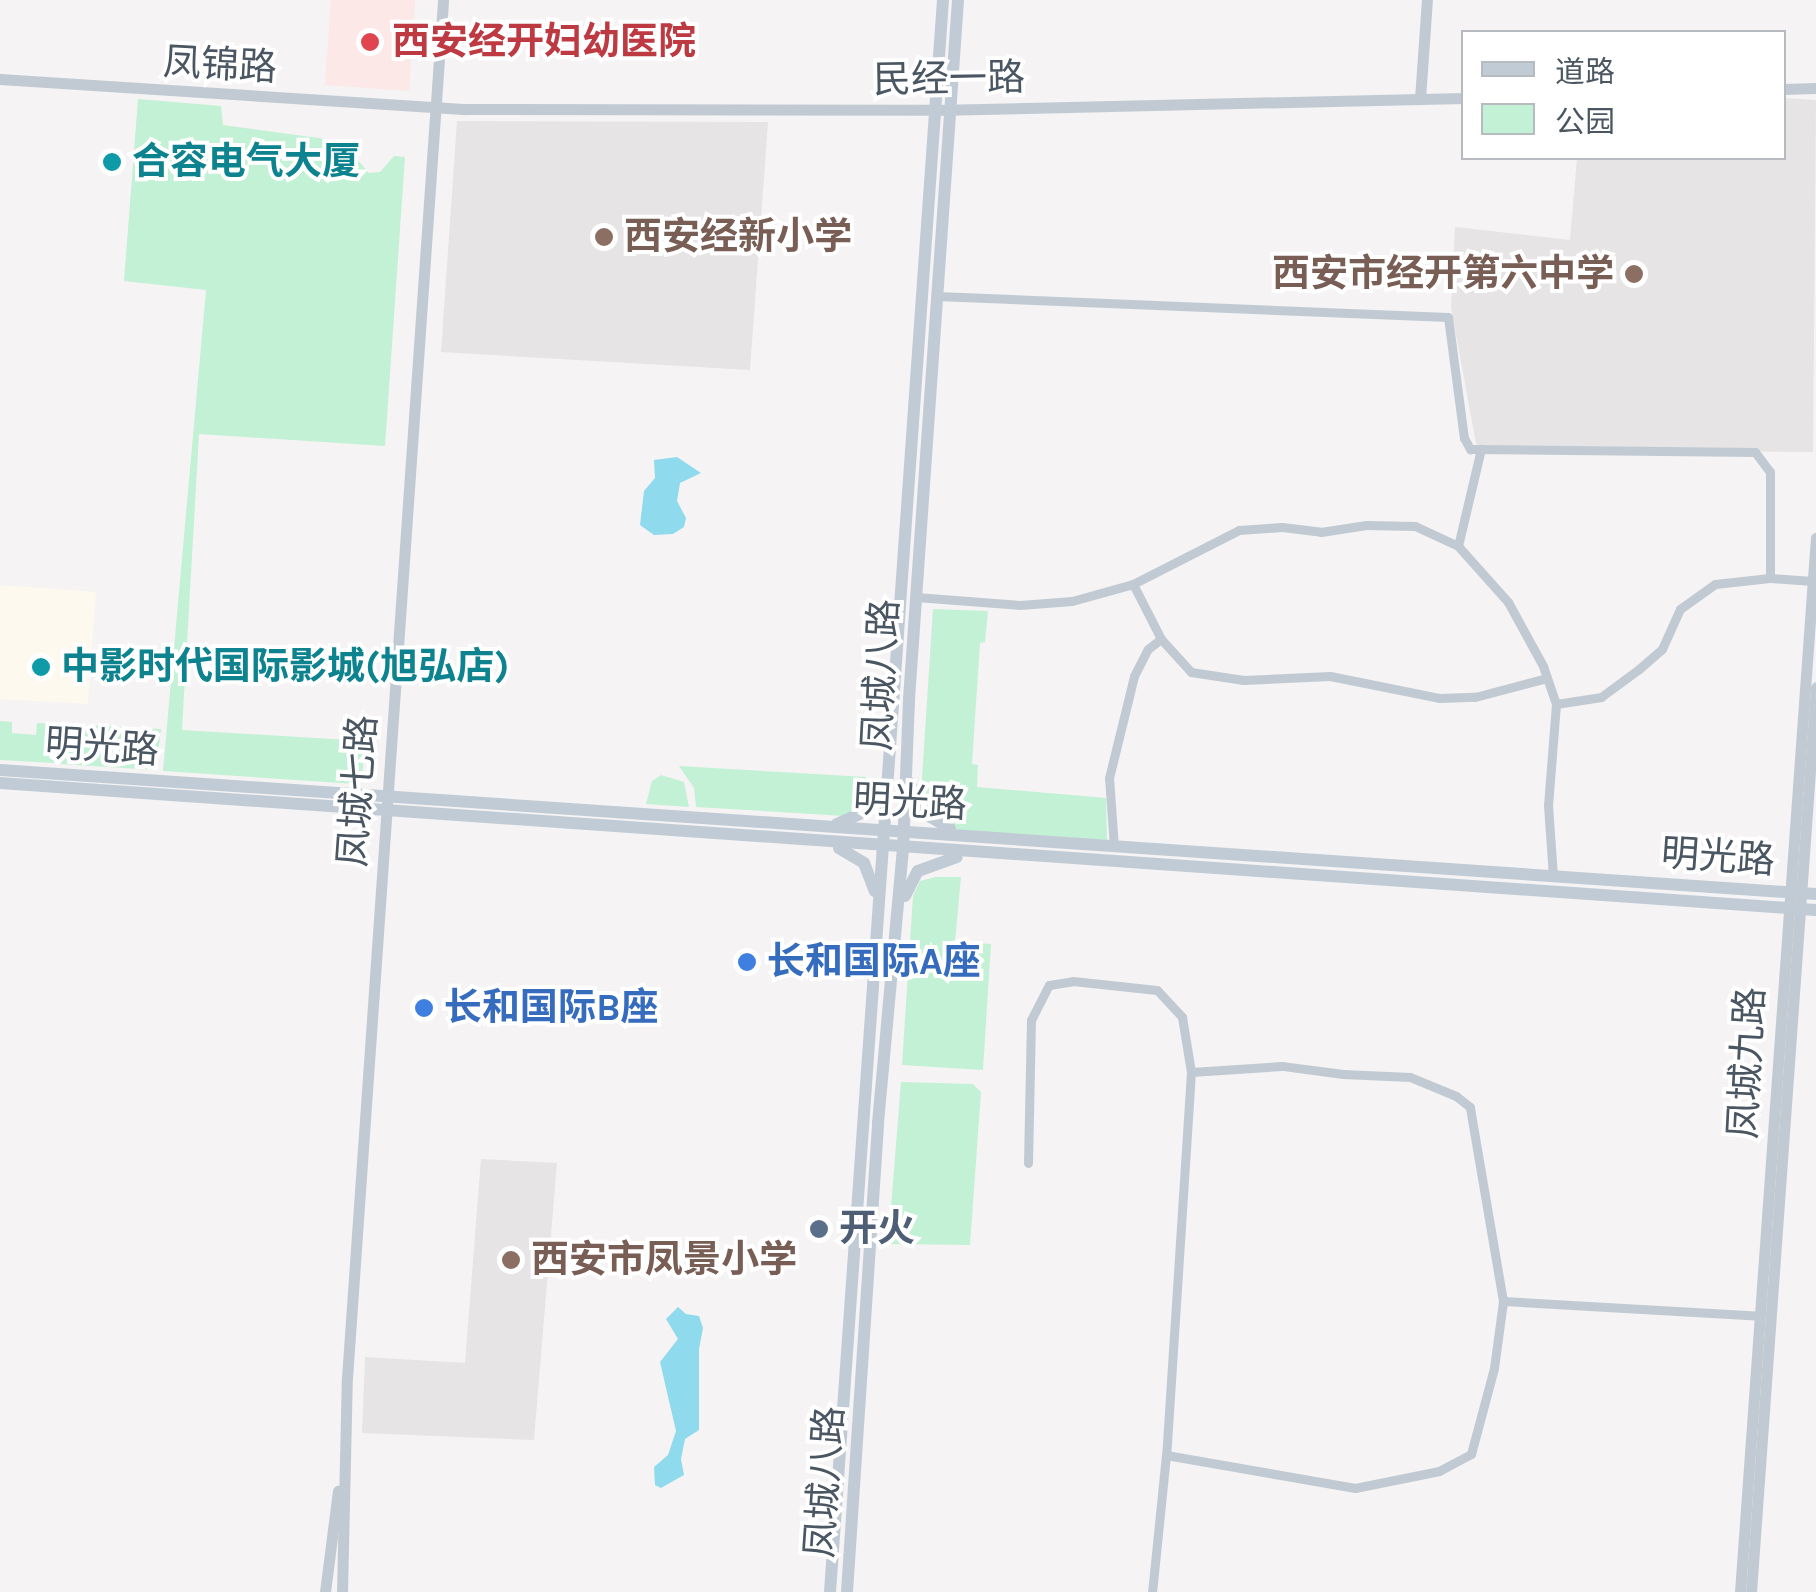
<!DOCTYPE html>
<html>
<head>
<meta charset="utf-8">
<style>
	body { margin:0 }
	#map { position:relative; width:1816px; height:1592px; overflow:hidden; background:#f5f3f3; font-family:Karla,"Noto Sans SC",sans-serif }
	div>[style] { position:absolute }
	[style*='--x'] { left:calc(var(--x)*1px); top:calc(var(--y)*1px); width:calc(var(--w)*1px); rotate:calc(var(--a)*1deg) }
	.commercial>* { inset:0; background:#fdf9ef }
	.education>* { inset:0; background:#e6e4e5 }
	.medical>* { inset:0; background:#fce8e6 }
	.green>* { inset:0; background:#c3f1d5 }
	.water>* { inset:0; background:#90daee }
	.minor>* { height:9px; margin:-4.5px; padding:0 4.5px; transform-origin:4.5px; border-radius:4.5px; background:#c1cad2 }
	.tertiary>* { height:11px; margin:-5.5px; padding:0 5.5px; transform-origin:5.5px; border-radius:5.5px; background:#c1cad2 }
	.secondary>* { height:12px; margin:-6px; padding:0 6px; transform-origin:6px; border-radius:6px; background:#c1cbd6 }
	.dots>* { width:28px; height:28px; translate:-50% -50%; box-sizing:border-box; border:5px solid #fff; border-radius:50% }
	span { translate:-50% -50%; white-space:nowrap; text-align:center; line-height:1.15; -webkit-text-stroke:8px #fff; paint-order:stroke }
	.health-label { font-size:38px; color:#be3a42; font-weight:700 }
	.left { translate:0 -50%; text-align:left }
	.street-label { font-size:38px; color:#4a5661 }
	.culture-label { font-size:38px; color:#0d838f; font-weight:700 }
	.education-label { font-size:38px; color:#785e54; font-weight:700 }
	.right { translate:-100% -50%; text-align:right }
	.shop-label { font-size:38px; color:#366cbe; font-weight:700 }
	.service-label { font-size:38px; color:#4e5e75; font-weight:700 }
	.legend { position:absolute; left:1461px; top:30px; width:325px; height:130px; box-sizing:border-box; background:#fff; border:2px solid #b7bbc0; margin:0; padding:12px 18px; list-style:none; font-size:30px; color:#4a5661 }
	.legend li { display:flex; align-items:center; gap:20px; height:50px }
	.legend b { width:50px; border:2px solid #b7bbc0 }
</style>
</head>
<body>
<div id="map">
	<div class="commercial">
		<i style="clip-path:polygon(0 585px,96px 592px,88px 704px,0 699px)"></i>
	</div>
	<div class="education">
		<i style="clip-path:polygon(1784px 98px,1816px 100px,1813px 452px,1477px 449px,1451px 308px,1455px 227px,1570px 240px,1577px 158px,1784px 158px)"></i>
		<i style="clip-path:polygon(457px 121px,768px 122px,750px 370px,441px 352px)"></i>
		<i style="clip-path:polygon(481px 1159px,557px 1163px,534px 1440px,362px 1433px,365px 1357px,465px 1363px)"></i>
	</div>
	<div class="medical">
		<i style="clip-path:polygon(331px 0,415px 0,409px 91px,325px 85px)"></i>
	</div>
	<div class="green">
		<i style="clip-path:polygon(138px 99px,221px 106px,223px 125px,341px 141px,369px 173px,380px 172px,394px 156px,405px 157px,385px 446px,199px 434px,182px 730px,365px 741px,362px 782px,356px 784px,163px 771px,206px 290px,124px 281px)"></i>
		<i style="clip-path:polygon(933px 609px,988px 611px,985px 642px,980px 643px,972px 764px,978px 765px,977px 787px,1106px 798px,1107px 840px,948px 830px,928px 819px,921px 793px)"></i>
		<i style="clip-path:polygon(0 721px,12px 722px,12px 733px,36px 735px,37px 723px,59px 724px,54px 763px,0 760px)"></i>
		<i style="clip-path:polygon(66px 724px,161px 729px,156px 770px,61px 764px)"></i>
		<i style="clip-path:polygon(679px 766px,866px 777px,864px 805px,845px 816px,696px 807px,694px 788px)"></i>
		<i style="clip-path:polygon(661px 775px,684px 782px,689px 807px,646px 804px,652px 781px)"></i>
		<i style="clip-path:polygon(936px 877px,961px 877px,955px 942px,991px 944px,983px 1070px,902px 1065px,913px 896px,920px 881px)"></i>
		<i style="clip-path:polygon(901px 1082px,973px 1084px,981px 1092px,970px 1245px,888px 1244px)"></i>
	</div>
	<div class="water">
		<i style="clip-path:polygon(677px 457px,701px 473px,680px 483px,677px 501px,686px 518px,684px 527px,673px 534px,654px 535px,640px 525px,644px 491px,655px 478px,654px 460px)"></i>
		<i style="clip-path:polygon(678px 1307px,686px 1314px,699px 1316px,703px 1328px,699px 1349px,699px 1430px,685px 1439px,681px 1459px,684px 1475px,661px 1488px,655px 1485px,654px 1467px,668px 1455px,676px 1431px,660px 1362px,678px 1339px,666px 1319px)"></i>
	</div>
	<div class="minor">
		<i style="--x:936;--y:296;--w:512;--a:2.35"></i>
		<i style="--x:1448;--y:317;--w:122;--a:82.5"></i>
		<i style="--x:1464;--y:438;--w:13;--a:61"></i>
		<i style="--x:1470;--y:449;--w:285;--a:0.6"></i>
		<i style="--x:1755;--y:452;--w:25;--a:53"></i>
		<i style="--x:1770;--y:472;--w:106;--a:90"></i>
		<i style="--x:1770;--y:578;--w:43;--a:4"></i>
		<i style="--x:1458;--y:546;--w:100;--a:-76.7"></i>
		<i style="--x:1133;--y:584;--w:62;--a:63"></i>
		<i style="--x:1161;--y:639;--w:45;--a:47.7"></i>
		<i style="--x:1191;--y:672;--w:53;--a:8.7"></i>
		<i style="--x:1243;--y:680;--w:87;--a:-2.6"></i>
		<i style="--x:1330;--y:676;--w:111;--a:11.4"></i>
		<i style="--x:1439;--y:698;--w:36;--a:-2"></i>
		<i style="--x:1475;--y:697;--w:74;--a:-14.8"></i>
		<i style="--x:916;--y:597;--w:104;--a:4.4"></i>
		<i style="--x:1020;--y:605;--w:52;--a:-4.4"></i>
		<i style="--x:1072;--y:601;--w:63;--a:-15.6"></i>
		<i style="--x:1133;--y:584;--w:119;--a:-27"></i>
		<i style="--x:1239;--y:530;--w:43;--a:-4"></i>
		<i style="--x:1282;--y:527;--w:39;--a:7"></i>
		<i style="--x:1321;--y:532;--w:46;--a:-8.8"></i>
		<i style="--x:1366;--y:525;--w:49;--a:1.2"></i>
		<i style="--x:1415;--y:526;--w:47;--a:24.9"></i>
		<i style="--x:1458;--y:546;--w:75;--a:48.2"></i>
		<i style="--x:1508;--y:602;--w:73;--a:61.3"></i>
		<i style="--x:1543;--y:666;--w:40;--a:71.1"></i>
		<i style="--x:1556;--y:704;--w:101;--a:94.5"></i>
		<i style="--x:1548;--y:805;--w:71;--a:86"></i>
		<i style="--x:1556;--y:704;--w:46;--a:-8.8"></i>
		<i style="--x:1601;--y:697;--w:47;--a:-36.4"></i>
		<i style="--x:1639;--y:669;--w:30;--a:-41"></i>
		<i style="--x:1662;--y:649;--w:44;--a:-65.8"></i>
		<i style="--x:1680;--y:609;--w:43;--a:-35.5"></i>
		<i style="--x:1715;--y:584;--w:55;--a:-6.2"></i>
		<i style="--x:1114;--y:847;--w:69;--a:-94.1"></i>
		<i style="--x:1109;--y:778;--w:105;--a:-76.2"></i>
		<i style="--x:1134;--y:676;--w:30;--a:-63"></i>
		<i style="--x:1148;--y:649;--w:16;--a:-38"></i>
		<i style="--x:1028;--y:1163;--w:143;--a:-88.8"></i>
		<i style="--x:1031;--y:1020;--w:39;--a:-63"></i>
		<i style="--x:1049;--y:985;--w:24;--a:-9"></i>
		<i style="--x:1073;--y:981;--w:84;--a:6.1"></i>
		<i style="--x:1157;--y:990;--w:37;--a:47"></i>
		<i style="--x:1182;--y:1017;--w:56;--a:80.7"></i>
		<i style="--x:1191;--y:1072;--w:384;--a:93.7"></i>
		<i style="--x:1166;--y:1455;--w:138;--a:95.8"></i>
		<i style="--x:1503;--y:1301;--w:257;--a:3.3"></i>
		<i style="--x:1166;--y:1455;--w:192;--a:9.9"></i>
		<i style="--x:1355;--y:1488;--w:86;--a:-11.4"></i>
		<i style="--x:1439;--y:1471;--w:36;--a:-28"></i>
		<i style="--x:1471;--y:1454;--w:89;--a:-75"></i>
		<i style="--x:1494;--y:1368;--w:68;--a:-82.3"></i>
		<i style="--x:1503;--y:1301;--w:197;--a:-99.7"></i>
		<i style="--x:1470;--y:1107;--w:18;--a:-142"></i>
		<i style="--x:1456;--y:1096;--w:50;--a:-157.6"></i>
		<i style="--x:1410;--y:1077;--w:67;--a:-177.4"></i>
		<i style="--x:1343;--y:1074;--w:62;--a:-172.5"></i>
		<i style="--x:1282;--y:1066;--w:91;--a:176.2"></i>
	</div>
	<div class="tertiary">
		<i style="--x:0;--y:79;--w:468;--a:3.7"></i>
		<i style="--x:467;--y:109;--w:468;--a:0.1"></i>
		<i style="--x:935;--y:110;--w:529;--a:-1.3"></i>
		<i style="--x:1784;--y:89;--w:32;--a:-2"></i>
		<i style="--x:1420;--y:99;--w:99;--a:-86"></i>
		<i style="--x:325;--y:1592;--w:102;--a:-82.7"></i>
		<i style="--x:342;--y:1592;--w:214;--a:-88.7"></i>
		<i style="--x:347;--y:1378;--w:1381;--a:-86.01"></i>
		<i style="--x:1740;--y:1592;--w:1057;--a:-85.88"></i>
		<i style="--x:1751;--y:1592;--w:907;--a:-85.89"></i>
	</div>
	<div class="secondary">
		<i style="--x:0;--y:770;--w:1820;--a:3.91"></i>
		<i style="--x:0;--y:783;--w:1820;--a:4"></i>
		<i style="--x:910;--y:783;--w:31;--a:68"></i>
		<i style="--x:922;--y:812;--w:32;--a:30"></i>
		<i style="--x:837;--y:824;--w:34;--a:-24"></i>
		<i style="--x:868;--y:810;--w:31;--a:-58"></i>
		<i style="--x:839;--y:848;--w:29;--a:31"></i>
		<i style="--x:864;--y:863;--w:30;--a:69"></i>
		<i style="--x:905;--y:896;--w:28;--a:-63"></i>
		<i style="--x:918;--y:871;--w:41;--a:-19.7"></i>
		<i style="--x:830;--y:1592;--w:1596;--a:-85.94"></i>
		<i style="--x:847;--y:1592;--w:470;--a:-86.2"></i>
		<i style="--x:878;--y:1123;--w:274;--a:-84.8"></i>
		<i style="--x:903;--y:850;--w:151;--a:-87.7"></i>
		<i style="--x:909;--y:699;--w:701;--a:-85.99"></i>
	</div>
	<div class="dots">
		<i style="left:370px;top:42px;background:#e0444e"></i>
		<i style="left:112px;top:162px;background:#0f9aa8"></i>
		<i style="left:604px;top:237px;background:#8d6e63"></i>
		<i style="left:1634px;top:274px;background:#8d6e63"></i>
		<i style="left:41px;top:667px;background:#0f9aa8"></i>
		<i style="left:747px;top:962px;background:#3f7fe0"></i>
		<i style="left:424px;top:1008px;background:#3f7fe0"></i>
		<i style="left:819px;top:1229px;background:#5c6f8a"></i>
		<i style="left:511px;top:1260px;background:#8d6e63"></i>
	</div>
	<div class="health-label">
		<span class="left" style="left:392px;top:42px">西安经开妇幼医院</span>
	</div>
	<div class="street-label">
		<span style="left:220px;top:65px;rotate:3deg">凤锦路</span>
		<span style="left:949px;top:79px;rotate:-1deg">民经一路</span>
		<span style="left:881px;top:675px;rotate:-87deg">凤城八路</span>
		<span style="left:102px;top:747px;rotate:4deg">明光路</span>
		<span style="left:358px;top:791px;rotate:-86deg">凤城七路</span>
		<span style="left:910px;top:802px;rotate:3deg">明光路</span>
		<span style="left:1718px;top:857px;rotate:4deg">明光路</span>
		<span style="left:1747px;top:1063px;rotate:-87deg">凤城九路</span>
		<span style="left:825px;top:1482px;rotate:-86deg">凤城八路</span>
	</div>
	<div class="culture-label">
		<span class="left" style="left:132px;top:162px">合容电气大厦</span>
		<span class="left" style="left:61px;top:667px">中影时代国际影城(旭弘店)</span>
	</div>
	<div class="education-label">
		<span class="left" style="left:624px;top:237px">西安经新小学</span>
		<span class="right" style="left:1614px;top:274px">西安市经开第六中学</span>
		<span class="left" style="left:531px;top:1260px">西安市凤景小学</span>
	</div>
	<div class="shop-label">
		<span class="left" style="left:767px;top:962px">长和国际A座</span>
		<span class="left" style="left:444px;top:1008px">长和国际B座</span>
	</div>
	<div class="service-label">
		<span class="left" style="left:839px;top:1229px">开火</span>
	</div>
	<ul class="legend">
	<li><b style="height:12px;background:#c1cbd6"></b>道路</li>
	<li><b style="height:28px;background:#c3f1d5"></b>公园</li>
	</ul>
</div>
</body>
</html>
